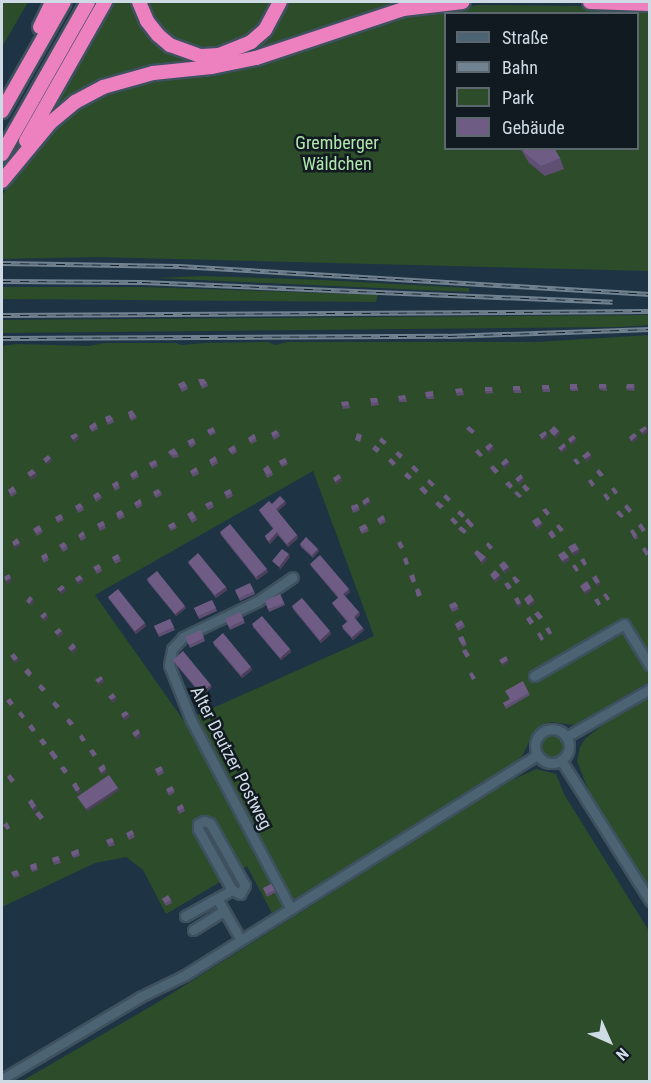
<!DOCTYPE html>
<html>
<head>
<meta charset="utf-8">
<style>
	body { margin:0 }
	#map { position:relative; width:651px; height:1083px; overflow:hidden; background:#1e3343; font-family:"Roboto Condensed",sans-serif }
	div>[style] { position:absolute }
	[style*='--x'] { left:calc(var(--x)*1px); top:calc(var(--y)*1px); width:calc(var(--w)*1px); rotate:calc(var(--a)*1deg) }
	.green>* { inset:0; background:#2d4c2a }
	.round { border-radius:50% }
	.roads { filter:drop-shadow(2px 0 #3e515e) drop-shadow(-2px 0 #3e515e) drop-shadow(0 2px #3e515e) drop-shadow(0 -2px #3e515e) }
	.minor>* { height:9px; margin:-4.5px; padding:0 4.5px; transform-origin:4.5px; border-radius:4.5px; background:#4c6374 }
	.minor>.ring { margin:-4.5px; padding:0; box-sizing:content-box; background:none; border:9px solid #4c6374; border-radius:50% }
	.highway>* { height:14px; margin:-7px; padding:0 7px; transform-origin:7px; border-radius:7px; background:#ed81bf }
	.rail>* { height:5px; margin-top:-2.5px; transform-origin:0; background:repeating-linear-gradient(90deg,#111a21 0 9px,#718290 0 18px); box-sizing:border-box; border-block:2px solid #718290 }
	.wall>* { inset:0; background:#5f4f72 }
	.shaded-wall>* { inset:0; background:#4e405d }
	.building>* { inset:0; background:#6f5c85 }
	span { translate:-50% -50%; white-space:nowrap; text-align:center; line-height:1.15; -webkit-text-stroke:5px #111a21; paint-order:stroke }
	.park-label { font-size:18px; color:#b1e7ac }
	.street-label { font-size:18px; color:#cedbe5 }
	.frame { position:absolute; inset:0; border:3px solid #cedbe5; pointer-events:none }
	.legend { position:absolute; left:444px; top:12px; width:195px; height:138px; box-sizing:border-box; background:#111a21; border:2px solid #5d676f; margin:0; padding:8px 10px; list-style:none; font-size:18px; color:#cedbe5 }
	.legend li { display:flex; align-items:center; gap:12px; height:30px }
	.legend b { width:30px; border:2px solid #5d676f }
	.north { position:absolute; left:579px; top:1011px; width:60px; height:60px; -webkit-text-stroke:4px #111a21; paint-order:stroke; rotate:135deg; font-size:16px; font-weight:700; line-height:24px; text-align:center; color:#cedbe5 }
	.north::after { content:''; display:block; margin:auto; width:21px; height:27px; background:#cedbe5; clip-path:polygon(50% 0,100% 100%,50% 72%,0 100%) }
</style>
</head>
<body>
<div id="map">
	<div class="green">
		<i style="clip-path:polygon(2px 2px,28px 2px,2px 47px)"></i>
		<i style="clip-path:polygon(113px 2px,135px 2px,168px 49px,233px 56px,285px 2px,425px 2px,254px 54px,152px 69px,51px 114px)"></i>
		<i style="clip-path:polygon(147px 2px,272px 2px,259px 24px,248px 35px,233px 44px,215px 47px,194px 46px,178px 40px,161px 29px)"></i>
		<i style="clip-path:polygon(evenodd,479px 5px,580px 6px,649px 13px,649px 271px,95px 257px,2px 259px,2px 196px,16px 171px,52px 127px,79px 106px,106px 92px,153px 79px,260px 64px,405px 14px,479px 5px,446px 14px,638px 14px,638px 148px,446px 148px,446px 14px)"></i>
		<i style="clip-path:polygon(203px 276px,322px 280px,469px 288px,469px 292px,156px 278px)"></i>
		<i style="clip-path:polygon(2px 287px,143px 287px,378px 295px,376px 302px,2px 299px)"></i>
		<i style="clip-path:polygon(649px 315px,649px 325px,619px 327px,2px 333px,2px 320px)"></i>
		<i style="clip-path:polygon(evenodd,649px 335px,649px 682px,574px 725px,551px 722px,541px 726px,534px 732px,522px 756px,505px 770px,272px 913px,247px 866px,166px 914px,143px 870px,126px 857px,95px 863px,2px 907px,2px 346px,16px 344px,89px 346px,104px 343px,176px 343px,182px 345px,204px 343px,268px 342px,275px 345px,288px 342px,537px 342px,649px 335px,313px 471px,374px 636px,184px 721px,95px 595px,313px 471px)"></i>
		<i style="clip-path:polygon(649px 697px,649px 891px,591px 797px,577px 761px,580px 747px,585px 739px,604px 724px)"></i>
		<i class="round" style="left:541px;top:734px;width:24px;height:24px"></i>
		<i style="clip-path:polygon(536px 769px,556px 774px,564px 794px,649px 931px,649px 1081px,22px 1081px,155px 1004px,506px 783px)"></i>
	</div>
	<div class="roads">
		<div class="minor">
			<i style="--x:534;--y:676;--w:104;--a:-30"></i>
			<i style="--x:624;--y:624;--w:49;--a:58.2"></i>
			<i class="ring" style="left:535px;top:729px;width:25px;height:25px"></i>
			<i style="--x:566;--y:737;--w:97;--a:-29.7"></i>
			<i style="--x:561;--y:760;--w:167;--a:57.7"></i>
			<i style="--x:218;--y:900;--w:46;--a:60.1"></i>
			<i style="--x:291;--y:909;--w:214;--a:-117.9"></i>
			<i style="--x:191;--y:720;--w:59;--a:-111.8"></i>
			<i style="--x:169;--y:665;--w:16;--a:-79"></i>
			<i style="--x:172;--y:649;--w:16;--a:-47"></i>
			<i style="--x:183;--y:637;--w:83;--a:-25.6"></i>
			<i style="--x:258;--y:601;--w:42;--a:-34.4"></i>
			<i style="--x:185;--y:916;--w:54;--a:-29"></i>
			<i style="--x:232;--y:890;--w:70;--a:-119.1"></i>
			<i style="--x:198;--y:829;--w:5;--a:-90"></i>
			<i style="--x:198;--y:824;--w:7;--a:-27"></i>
			<i style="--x:204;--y:821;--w:6;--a:18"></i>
			<i style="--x:210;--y:823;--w:71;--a:60.6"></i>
			<i style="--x:245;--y:885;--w:10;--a:119"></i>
			<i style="--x:240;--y:894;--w:9;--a:-153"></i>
			<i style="--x:193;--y:930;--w:36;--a:-32"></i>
			<i style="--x:2;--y:1079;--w:161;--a:-30.7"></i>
			<i style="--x:140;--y:997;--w:50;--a:-26.1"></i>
			<i style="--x:185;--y:975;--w:415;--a:-32"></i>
		</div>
		<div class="highway">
			<i style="--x:139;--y:2;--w:21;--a:67"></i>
			<i style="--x:147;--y:21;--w:18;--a:52"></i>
			<i style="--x:158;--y:35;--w:16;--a:40"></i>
			<i style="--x:170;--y:45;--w:33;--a:20"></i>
			<i style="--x:201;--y:56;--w:18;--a:-3"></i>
			<i style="--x:219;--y:55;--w:35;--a:-22"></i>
			<i style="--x:251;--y:42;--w:18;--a:-41"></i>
			<i style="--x:265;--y:30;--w:32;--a:-62"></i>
			<i style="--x:590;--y:2;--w:60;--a:1.9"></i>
			<i style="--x:40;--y:27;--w:28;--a:-64"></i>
			<i style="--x:2;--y:111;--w:125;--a:-60.4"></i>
			<i style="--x:26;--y:141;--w:160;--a:-60.4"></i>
			<i style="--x:2;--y:154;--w:175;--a:-60.5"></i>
			<i style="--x:2;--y:181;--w:75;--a:-50.4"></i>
			<i style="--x:50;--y:123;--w:33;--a:-40"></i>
			<i style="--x:75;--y:102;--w:32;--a:-28"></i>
			<i style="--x:103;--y:87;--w:52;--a:-15.6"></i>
			<i style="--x:153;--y:73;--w:59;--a:-5.8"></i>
			<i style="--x:212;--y:67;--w:45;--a:-11.6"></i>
			<i style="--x:256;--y:58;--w:155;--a:-18.4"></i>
			<i style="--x:403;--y:9;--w:60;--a:-6.7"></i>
		</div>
	</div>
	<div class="rail">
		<i style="--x:2;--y:263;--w:177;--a:1"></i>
		<i style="--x:179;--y:266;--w:472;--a:3.4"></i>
		<i style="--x:2;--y:281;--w:140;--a:0.4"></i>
		<i style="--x:142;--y:282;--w:471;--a:2.4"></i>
		<i style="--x:2;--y:315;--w:648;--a:-0.35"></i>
		<i style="--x:2;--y:338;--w:446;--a:-0.3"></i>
		<i style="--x:448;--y:336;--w:202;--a:-2"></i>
	</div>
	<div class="wall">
		<i style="clip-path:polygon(520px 148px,554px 148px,560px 158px,564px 169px,545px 176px,529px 163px)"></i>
		<i style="clip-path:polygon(198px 379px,207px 383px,208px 386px,202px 389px)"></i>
		<i style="clip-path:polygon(178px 384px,187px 386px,188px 389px,182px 392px)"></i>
		<i style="clip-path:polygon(606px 384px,607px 391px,600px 390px,599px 388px)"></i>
		<i style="clip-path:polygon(634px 384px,635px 387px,634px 391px,627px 390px,626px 388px)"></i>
		<i style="clip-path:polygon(492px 387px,493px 393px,486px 394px,485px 391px)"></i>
		<i style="clip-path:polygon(578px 387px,578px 391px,571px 391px,570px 389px)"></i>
		<i style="clip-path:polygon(550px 388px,550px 392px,543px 392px,542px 389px)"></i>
		<i style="clip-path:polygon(521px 389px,521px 393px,514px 393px,513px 390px)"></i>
		<i style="clip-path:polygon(433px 391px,434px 399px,427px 399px,426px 397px)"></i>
		<i style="clip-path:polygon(463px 391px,464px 395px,457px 396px,456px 393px)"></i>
		<i style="clip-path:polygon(406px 397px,407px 402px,399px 402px,399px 400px)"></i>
		<i style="clip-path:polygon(377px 398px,379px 405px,371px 406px,371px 403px)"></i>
		<i style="clip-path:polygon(348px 401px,350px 408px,343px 409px,342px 406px)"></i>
		<i style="clip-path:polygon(128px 412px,136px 416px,137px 418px,131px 421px)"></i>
		<i style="clip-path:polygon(105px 417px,113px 419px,114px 422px,108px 425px)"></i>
		<i style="clip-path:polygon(97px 426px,98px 429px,92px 432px,90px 428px)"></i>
		<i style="clip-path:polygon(207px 430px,215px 431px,216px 433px,210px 436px)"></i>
		<i style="clip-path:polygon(271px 433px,279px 433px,280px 436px,274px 440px)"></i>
		<i style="clip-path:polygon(254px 434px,257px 441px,251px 444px,248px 438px)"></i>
		<i style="clip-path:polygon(193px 438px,196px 444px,191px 448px,188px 444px)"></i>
		<i style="clip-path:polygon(228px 449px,236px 449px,237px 452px,232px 455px)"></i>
		<i style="clip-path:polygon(168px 452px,178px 454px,179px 457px,173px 458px,169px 454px)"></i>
		<i style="clip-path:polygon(285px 458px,288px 464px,282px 467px,279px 461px)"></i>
		<i style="clip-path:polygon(155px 460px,158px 466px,152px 469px,149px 463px)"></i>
		<i style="clip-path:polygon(217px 460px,218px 463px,212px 467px,210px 462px)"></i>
		<i style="clip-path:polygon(263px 469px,272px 472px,273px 475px,267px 478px)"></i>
		<i style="clip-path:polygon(190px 471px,198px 471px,199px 474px,193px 477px)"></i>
		<i style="clip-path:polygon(130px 474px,138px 474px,139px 477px,133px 480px)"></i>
		<i style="clip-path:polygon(117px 481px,120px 488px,115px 491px,112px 484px)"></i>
		<i style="clip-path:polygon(230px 489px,233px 496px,227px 499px,224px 492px)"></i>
		<i style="clip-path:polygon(8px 490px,16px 491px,17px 493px,11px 497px)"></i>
		<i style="clip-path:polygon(161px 492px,162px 495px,156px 498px,154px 495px)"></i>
		<i style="clip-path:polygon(93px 495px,101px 496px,102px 498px,96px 502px)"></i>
		<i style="clip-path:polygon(140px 499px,142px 506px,137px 509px,134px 503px)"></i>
		<i style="clip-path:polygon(285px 501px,286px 504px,277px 511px,297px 535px,298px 538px,288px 547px,278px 535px,270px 544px,266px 539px,265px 536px,273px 529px,260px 512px,259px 510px,272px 504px)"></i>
		<i style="clip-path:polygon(205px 504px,213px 504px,214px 507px,208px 510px)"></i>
		<i style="clip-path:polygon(357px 504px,360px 510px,353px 513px,351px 506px)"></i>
		<i style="clip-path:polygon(75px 506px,83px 507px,84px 510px,78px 513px)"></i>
		<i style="clip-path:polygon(121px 510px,125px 517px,119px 520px,117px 516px)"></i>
		<i style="clip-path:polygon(187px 514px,196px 517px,197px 520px,192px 523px)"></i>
		<i style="clip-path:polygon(383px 515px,386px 522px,380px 525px,378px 521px)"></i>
		<i style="clip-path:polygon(63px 518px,64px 520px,58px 523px,56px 520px)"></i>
		<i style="clip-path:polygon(103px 521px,106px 528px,100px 531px,97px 524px)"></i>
		<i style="clip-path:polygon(365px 524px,369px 531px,362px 534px,360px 530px)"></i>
		<i style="clip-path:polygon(168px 525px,176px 526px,177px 528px,171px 531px)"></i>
		<i style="clip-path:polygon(33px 529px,42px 530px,43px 532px,37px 536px)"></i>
		<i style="clip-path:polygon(630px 531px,637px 535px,638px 538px,635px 540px)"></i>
		<i style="clip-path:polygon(220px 532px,268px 572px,257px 580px,221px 535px)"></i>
		<i style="clip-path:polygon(85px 535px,86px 538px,81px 541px,79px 537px)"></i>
		<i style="clip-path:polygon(300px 544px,319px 551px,313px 558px,301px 547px)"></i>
		<i style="clip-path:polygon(59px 545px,67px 546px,68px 549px,63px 552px)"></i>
		<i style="clip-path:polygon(46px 553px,49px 560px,44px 563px,42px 559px)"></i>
		<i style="clip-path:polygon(112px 557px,120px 558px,121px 561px,115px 564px)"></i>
		<i style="clip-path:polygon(188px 562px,226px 587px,227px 590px,216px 598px,189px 564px)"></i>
		<i style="clip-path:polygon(310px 564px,350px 592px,345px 596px,359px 612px,360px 615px,355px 619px,364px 630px,353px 640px,343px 629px,342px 626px,347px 622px,333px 605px,332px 603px,338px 598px,311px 566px)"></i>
		<i style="clip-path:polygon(93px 567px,101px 568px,102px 571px,97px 574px)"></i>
		<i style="clip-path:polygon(147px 579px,186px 608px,176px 616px,148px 582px)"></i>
		<i style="clip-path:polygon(235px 590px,254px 591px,255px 594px,240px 601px)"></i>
		<i style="clip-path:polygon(280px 594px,285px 605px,269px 612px,265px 601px)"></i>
		<i style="clip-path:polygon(108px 597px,146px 626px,136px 634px,109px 599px)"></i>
		<i style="clip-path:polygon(212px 600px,217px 611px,199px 619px,194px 608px)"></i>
		<i style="clip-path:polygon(455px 602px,459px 609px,452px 612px,449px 605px)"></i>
		<i style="clip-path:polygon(292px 606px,331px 634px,321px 643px,293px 609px)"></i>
		<i style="clip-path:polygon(240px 612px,245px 623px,230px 630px,225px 619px)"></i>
		<i style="clip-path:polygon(170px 619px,175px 630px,159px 637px,154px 626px)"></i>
		<i style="clip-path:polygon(252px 624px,290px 649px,291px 652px,281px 660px,253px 627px)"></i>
		<i style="clip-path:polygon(455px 624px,464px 624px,465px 627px,458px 631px)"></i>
		<i style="clip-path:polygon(463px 636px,467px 645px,463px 647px,458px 638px)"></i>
		<i style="clip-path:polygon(185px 637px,204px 638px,205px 641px,190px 648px)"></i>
		<i style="clip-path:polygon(213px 642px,252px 670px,242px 678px,214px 645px)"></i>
		<i style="clip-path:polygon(173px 660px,212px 687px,202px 696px,174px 662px)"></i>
		<i style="clip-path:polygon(529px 693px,530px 695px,506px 709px,503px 703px)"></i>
		<i style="clip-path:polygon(155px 769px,163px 770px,164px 773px,158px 776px)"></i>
		<i style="clip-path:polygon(172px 786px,175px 792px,169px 796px,167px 791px)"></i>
		<i style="clip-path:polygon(182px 804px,185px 811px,179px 814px,177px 807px)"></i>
		<i style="clip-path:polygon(132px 830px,135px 837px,129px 840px,127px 836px)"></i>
		<i style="clip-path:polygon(112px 838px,115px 845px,109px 847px,106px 840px)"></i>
		<i style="clip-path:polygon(78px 849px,80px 856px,73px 858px,71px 852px)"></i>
		<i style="clip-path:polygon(58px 856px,61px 863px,54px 865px,52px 858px)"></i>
		<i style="clip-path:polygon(36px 863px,38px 870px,32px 872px,30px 865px)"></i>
		<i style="clip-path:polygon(17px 870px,20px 876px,14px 878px,13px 876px)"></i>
		<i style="clip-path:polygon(263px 888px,275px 890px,276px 892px,267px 897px)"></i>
		<i style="clip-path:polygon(162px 899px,171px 900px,172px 903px,166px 906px)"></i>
	</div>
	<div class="shaded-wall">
		<i style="clip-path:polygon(647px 429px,648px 432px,643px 436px,642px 433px)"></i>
		<i style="clip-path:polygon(559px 431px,560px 433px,555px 439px,554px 436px)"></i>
		<i style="clip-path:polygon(547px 434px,548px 437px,543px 441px,542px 439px)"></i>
		<i style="clip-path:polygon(78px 436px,79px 439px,74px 443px,73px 440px)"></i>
		<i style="clip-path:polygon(637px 436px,638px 439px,632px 443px,631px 441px)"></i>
		<i style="clip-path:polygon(576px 438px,577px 441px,571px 445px,570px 443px)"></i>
		<i style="clip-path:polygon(493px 446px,494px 449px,489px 454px,488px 451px)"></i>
		<i style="clip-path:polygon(566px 446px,567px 449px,562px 453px,561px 451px)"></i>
		<i style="clip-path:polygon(591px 455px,592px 457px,586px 462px,585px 459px)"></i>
		<i style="clip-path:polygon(51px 458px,52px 461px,47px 465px,46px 463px)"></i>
		<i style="clip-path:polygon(509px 462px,510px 464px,504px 469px,503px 466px)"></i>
		<i style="clip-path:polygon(36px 473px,37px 476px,31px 480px,30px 477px)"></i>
		<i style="clip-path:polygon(341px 478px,342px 481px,336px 485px,335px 482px)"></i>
		<i style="clip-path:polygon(523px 478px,524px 480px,519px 485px,518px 482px)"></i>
		<i style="clip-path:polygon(285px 501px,286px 504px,277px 512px,276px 509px)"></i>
		<i style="clip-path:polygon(370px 501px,371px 503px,365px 507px,364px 505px)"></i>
		<i style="clip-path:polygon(542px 523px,543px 525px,537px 530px,536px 527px)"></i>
		<i style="clip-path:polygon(277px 532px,278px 535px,270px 544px,269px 541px)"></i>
		<i style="clip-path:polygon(297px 535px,298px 538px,288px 547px,287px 544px)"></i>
		<i style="clip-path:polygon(20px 543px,21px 545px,15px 549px,14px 546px)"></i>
		<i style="clip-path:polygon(318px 549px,319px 551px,313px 558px,312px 555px)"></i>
		<i style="clip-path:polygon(579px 549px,580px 552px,573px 556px,572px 553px)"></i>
		<i style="clip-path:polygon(289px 554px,290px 557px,280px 570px,279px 567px)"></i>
		<i style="clip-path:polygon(486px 557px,487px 560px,482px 565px,481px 562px)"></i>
		<i style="clip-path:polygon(569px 557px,570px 560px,563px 564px,562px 561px)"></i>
		<i style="clip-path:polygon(509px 567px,510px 569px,504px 574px,503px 571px)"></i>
		<i style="clip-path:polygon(267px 569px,268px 572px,257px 580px,256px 577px)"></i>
		<i style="clip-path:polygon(500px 575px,501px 578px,495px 583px,494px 580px)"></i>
		<i style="clip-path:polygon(11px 578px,12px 581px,7px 584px,6px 581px)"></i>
		<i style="clip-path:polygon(83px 579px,84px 581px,78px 585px,77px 582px)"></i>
		<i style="clip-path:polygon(600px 582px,601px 584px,597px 587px,596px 584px)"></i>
		<i style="clip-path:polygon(226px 587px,227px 590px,216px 598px,215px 595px)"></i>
		<i style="clip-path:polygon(65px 588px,66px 591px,61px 595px,60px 592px)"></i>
		<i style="clip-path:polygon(591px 588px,592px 590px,585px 595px,584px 592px)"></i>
		<i style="clip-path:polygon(349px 589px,350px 592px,344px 596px,343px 594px)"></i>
		<i style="clip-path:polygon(33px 599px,34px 602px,30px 606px,29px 604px)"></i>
		<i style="clip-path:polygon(534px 600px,535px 603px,529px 607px,528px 605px)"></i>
		<i style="clip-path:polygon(521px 603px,522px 605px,518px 608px,517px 605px)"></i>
		<i style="clip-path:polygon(185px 606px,186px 608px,176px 616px,175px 614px)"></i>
		<i style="clip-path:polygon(359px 612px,360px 615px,355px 620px,354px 617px)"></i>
		<i style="clip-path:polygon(47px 615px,48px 618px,44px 622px,43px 619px)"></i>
		<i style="clip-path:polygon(145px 623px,146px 626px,136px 634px,135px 631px)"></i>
		<i style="clip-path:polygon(363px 628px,364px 630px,353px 640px,352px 637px)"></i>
		<i style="clip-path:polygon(62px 631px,63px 634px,58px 638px,57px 635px)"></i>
		<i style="clip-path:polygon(330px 631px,331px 634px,321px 643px,320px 640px)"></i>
		<i style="clip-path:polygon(76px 647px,77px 649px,72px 654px,71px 651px)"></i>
		<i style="clip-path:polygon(290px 649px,291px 652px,281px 660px,280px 658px)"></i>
		<i style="clip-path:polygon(18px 658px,19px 660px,15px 664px,14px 661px)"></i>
		<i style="clip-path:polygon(508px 660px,509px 662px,503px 666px,502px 664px)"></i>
		<i style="clip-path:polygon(251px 667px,252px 670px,242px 678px,241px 675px)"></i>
		<i style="clip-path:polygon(103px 679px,104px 682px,99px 686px,98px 683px)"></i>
		<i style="clip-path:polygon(211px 685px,212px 687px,202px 696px,201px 693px)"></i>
		<i style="clip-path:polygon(116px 697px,117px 699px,112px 703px,111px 700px)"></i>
		<i style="clip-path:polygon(129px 714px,130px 717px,124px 721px,123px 718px)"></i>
		<i style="clip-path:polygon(140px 733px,141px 736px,136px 740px,135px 737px)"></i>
		<i style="clip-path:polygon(106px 769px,107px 772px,102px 775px,101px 773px)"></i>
		<i style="clip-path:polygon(118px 788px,119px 790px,87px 812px,86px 809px)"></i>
		<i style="clip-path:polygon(80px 789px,81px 792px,77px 794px,76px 792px)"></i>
		<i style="clip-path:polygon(36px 806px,37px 809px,33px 812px,32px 809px)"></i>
	</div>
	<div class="building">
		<i style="clip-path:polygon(522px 148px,554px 148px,560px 158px,541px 166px,525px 153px)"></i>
		<i style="clip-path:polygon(198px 379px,204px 379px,207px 383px,201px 386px)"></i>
		<i style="clip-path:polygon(184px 381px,187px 386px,181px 389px,178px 384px)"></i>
		<i style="clip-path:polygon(570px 384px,577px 384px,577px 389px,570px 389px)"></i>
		<i style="clip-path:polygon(599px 384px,606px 384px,606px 388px,599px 388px)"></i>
		<i style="clip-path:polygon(627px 384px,634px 384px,633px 388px,626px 388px)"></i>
		<i style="clip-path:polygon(542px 385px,549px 385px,549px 389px,542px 389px)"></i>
		<i style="clip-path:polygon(513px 386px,520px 386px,520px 390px,513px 390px)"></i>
		<i style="clip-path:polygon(485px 387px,492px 387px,492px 391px,485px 391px)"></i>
		<i style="clip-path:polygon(462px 388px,463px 392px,456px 393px,455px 389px)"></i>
		<i style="clip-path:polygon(433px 391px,433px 396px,426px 397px,425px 392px)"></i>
		<i style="clip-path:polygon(405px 395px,406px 399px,399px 400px,398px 396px)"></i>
		<i style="clip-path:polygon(370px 398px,377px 398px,378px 402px,371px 403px)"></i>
		<i style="clip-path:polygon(348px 401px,349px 405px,342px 406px,341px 402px)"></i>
		<i style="clip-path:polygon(132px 410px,136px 416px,130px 419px,128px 412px)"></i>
		<i style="clip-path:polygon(110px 415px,113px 419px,107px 423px,105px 417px)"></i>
		<i style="clip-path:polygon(95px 422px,97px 426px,91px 430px,89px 426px)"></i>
		<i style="clip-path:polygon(469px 426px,475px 431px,472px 434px,466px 429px)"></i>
		<i style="clip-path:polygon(554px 426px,559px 431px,554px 436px,549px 431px)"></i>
		<i style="clip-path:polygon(645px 426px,647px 429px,642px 433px,639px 430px)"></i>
		<i style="clip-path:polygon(213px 427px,215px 431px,209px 434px,207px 430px)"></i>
		<i style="clip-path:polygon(276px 430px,279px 433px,273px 437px,271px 433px)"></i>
		<i style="clip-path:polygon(545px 431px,547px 434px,542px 439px,539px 435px)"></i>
		<i style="clip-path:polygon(76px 433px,78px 436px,73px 440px,70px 436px)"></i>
		<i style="clip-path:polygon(357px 433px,362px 435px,360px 442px,355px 440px)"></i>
		<i style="clip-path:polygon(634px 433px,637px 436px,631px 441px,629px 437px)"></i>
		<i style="clip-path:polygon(254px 434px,256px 438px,250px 442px,248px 438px)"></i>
		<i style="clip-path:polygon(573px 435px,576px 438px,570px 443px,568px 439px)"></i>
		<i style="clip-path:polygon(381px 437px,387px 442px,384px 445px,379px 441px)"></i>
		<i style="clip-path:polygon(193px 438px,195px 442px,190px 445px,187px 441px)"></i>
		<i style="clip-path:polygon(490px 443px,493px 446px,488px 451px,485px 447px)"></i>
		<i style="clip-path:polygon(564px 443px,566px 446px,561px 451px,558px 448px)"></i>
		<i style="clip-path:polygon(234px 445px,236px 449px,231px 453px,228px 449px)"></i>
		<i style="clip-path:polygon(375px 445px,380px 449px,377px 453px,372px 449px)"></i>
		<i style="clip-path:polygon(174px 448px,178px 454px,172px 455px,168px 452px)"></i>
		<i style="clip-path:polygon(478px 449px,483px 455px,480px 457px,475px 452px)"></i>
		<i style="clip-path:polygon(398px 451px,403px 455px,400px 459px,395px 454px)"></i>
		<i style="clip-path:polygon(588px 451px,591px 455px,585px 459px,582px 456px)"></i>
		<i style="clip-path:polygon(48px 455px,51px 458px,46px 463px,43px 459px)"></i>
		<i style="clip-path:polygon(215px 456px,217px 460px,211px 464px,209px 460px)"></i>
		<i style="clip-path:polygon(285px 458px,287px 462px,281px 465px,279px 461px)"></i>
		<i style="clip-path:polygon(391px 458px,396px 463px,393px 466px,388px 461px)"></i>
		<i style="clip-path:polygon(506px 458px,509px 462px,503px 466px,501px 463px)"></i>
		<i style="clip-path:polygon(576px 458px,580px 463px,577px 465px,573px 460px)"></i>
		<i style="clip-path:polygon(155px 460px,157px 463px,151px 467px,149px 463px)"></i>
		<i style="clip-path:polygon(268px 465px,272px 472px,267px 475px,263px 469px)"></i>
		<i style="clip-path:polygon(414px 465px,419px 470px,416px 473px,411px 468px)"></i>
		<i style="clip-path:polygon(493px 465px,499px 471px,495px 474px,490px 468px)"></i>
		<i style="clip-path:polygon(196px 467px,198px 471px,192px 474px,190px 471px)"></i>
		<i style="clip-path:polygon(32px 469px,36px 473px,30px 477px,27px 473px)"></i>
		<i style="clip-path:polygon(599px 469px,604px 475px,600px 477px,596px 472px)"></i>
		<i style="clip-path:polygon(136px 470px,138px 474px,132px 478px,130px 474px)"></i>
		<i style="clip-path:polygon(407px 472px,412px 477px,409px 480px,404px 476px)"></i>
		<i style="clip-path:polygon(339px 474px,341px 478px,335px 482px,333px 478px)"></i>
		<i style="clip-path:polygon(521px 474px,523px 478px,518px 482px,515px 479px)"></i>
		<i style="clip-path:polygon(429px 479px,435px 484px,432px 487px,427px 482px)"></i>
		<i style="clip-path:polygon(591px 479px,595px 484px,592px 487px,588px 481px)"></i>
		<i style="clip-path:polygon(117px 481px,119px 485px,114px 488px,112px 484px)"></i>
		<i style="clip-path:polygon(509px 481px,513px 486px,510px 489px,505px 484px)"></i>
		<i style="clip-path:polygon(525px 484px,530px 489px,526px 492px,522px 487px)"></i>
		<i style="clip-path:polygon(13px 486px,16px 491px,10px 494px,8px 490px)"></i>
		<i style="clip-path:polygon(423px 486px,428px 491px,425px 495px,419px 489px)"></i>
		<i style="clip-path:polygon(614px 487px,618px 492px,615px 495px,611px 489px)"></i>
		<i style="clip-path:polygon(158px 489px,161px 492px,155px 496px,153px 492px)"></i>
		<i style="clip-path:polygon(230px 489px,232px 493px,226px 496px,224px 492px)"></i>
		<i style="clip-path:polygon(517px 491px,522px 496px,519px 498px,514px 493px)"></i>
		<i style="clip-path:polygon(98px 492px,101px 496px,95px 499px,93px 495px)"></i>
		<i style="clip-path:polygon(606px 493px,610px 498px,607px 501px,603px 495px)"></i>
		<i style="clip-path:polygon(446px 494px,451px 499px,448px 502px,443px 497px)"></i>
		<i style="clip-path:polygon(280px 496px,285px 501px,276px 509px,297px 535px,287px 544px,277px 532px,269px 541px,265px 536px,274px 528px,259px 510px,269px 501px,272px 504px)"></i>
		<i style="clip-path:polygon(368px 497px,370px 501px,364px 505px,362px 501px)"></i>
		<i style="clip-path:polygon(140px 499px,142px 503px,136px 506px,134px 503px)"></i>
		<i style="clip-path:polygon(211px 501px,213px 504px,207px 507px,205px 504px)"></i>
		<i style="clip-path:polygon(438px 501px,444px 506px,440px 509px,435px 504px)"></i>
		<i style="clip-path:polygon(80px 503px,83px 507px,77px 510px,75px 506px)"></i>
		<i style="clip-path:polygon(357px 504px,359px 507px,352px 510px,351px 506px)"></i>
		<i style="clip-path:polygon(627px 504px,632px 510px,629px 513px,624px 507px)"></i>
		<i style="clip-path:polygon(546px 508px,550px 513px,547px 516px,542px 510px)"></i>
		<i style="clip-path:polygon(121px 510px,124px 514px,118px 518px,116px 513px)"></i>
		<i style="clip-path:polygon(460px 510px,465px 515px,462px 518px,457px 513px)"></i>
		<i style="clip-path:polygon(619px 510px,624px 516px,621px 518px,616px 513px)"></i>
		<i style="clip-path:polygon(192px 511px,196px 517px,191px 520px,187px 514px)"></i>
		<i style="clip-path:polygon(61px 514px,63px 518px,57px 521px,55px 517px)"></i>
		<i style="clip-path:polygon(383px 515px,385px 519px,379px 523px,377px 519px)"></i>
		<i style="clip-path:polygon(453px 517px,458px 522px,455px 525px,450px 520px)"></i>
		<i style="clip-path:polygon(538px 517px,542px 523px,536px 527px,532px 521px)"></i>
		<i style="clip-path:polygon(468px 518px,474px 525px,471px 528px,465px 521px)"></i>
		<i style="clip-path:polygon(103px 521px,105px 525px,99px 528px,97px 524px)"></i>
		<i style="clip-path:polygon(174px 522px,176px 526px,170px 529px,168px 525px)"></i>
		<i style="clip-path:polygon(641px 523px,646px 530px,642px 532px,638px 526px)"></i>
		<i style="clip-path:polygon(230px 524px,267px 569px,256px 577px,220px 532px)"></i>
		<i style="clip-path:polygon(365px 524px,368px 528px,361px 532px,359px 527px)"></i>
		<i style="clip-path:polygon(559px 524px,564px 530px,560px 532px,556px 526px)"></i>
		<i style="clip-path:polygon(39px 525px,42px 530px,36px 533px,33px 529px)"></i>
		<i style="clip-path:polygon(461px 526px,467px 531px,464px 534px,458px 529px)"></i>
		<i style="clip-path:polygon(633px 529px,637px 535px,634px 538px,630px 531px)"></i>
		<i style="clip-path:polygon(552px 530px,556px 536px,552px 539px,548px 533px)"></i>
		<i style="clip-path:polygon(83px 531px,85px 535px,80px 538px,78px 535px)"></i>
		<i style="clip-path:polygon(306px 537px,318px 549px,312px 555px,300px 544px)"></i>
		<i style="clip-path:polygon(17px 538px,20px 543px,14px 546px,12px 542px)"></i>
		<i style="clip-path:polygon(401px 541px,404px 547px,400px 549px,397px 543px)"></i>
		<i style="clip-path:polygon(64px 542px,67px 546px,62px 549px,59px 545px)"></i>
		<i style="clip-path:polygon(488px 542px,493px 547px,490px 550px,486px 545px)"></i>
		<i style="clip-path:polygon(575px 543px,579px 549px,572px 553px,568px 547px)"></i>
		<i style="clip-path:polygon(645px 547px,649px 553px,646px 556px,642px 549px)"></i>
		<i style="clip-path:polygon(282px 549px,289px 554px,279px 567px,272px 561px)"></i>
		<i style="clip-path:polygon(477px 550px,486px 557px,481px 562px,474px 553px)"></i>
		<i style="clip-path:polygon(564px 551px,569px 557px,562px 561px,558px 555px)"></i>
		<i style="clip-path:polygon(46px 553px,48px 557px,43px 560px,41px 556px)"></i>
		<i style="clip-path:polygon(198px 553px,226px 587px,215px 595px,188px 562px)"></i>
		<i style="clip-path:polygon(118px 554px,120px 558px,114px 561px,112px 557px)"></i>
		<i style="clip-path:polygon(320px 555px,349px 589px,343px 594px,359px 612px,354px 617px,363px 628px,352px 637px,342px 626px,348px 621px,332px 603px,339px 597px,310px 564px)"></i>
		<i style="clip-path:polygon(407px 557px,409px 564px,405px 565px,403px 559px)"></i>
		<i style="clip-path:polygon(584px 558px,587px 564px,584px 566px,580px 560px)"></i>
		<i style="clip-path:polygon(504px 561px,509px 567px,503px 571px,499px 565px)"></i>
		<i style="clip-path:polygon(99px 564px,101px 568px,96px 571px,93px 567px)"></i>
		<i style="clip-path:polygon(575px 564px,579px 570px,576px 572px,572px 566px)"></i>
		<i style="clip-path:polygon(495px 570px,500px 575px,494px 580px,490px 575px)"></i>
		<i style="clip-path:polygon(157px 571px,185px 606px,175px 614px,147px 579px)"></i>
		<i style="clip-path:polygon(9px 574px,11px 578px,6px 581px,4px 577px)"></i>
		<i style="clip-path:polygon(414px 574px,416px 581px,412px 583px,409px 576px)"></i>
		<i style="clip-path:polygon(80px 575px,83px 579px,77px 582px,75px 578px)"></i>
		<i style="clip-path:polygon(596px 575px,600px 582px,596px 584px,592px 578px)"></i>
		<i style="clip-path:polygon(515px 576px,520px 581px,516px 584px,512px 578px)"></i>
		<i style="clip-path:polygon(587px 581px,591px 588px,584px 592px,580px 586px)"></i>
		<i style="clip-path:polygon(508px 582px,512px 587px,508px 590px,504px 584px)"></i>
		<i style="clip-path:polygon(250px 583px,254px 591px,239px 598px,235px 590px)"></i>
		<i style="clip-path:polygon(62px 585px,65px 588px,60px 592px,57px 589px)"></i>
		<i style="clip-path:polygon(419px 588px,422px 595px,417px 597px,415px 590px)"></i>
		<i style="clip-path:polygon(118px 589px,145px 623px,135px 631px,108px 597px)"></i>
		<i style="clip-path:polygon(606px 593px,610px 599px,607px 601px,603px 595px)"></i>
		<i style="clip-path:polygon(280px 594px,284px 603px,268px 609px,265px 601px)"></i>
		<i style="clip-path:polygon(530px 594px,534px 600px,528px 605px,524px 599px)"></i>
		<i style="clip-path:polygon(30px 596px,33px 599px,29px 604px,26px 601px)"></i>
		<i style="clip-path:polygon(518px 597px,521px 603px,517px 605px,514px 599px)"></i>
		<i style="clip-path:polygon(302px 598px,330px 631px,320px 640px,292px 606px)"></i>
		<i style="clip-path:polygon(598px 598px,601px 604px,598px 606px,594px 600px)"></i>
		<i style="clip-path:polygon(212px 600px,216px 608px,198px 616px,194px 608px)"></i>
		<i style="clip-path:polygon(455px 602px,458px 606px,451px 609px,449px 605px)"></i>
		<i style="clip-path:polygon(538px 611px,543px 617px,539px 620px,534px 614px)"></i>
		<i style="clip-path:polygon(45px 612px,47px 615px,43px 619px,40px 616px)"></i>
		<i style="clip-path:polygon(240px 612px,244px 620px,229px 627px,225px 619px)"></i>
		<i style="clip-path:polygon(262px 616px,290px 649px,280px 658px,252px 624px)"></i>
		<i style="clip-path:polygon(530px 616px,534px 622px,530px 625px,526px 619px)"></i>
		<i style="clip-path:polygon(170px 619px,174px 627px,158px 634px,154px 626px)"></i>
		<i style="clip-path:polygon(461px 620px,464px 624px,457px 628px,455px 624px)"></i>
		<i style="clip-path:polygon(549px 627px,552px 633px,549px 635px,545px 629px)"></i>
		<i style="clip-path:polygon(59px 628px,62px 631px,57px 635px,54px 632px)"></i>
		<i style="clip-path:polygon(201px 630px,204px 638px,189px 645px,185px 637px)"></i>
		<i style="clip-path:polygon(540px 632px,544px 639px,541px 641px,537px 634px)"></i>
		<i style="clip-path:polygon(223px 633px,251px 667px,241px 675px,213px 642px)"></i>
		<i style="clip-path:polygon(463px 636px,466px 643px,462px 645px,458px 638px)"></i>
		<i style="clip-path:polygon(73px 643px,76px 647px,71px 651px,68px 648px)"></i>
		<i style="clip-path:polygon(466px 649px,470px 655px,466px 658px,462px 651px)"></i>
		<i style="clip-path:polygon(183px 651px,211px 685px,201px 693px,173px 660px)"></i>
		<i style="clip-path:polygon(14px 653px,18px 658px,14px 661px,10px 656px)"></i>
		<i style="clip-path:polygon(506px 656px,508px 660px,502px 664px,499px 660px)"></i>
		<i style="clip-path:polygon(28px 668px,32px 673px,29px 677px,24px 672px)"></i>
		<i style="clip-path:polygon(472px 672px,476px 678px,472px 680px,469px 674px)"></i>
		<i style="clip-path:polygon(101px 676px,103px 679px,98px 683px,95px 680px)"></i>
		<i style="clip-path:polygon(523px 681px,529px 693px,505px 706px,503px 703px,510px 699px,505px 691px)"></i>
		<i style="clip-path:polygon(41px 684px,46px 689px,42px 692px,38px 687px)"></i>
		<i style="clip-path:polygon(113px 693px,116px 697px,111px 700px,108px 697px)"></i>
		<i style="clip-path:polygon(10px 698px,14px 703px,10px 706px,6px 701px)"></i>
		<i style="clip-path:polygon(55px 701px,60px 706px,56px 709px,52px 704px)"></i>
		<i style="clip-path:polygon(21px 711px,25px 716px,22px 719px,18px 714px)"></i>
		<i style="clip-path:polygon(126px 711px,129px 714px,123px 718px,121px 714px)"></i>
		<i style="clip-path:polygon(69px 718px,74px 723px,70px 726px,66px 721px)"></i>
		<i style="clip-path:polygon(32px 724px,36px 730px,32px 732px,28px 727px)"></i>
		<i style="clip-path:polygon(138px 729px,140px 733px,135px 737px,132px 733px)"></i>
		<i style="clip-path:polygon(82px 734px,86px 740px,82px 742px,79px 737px)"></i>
		<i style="clip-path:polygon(43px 738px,47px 743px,43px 746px,39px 741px)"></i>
		<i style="clip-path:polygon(93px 749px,97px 754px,93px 757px,89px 751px)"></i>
		<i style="clip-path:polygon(53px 750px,58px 757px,54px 760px,49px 753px)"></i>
		<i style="clip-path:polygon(104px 764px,106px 769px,101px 773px,98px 768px)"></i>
		<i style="clip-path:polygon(64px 766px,68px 771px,64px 774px,60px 768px)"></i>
		<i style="clip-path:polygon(161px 766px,163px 770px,157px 773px,155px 769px)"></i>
		<i style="clip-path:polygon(10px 774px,15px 780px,11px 783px,7px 777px)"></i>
		<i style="clip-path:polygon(109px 775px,118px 788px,86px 809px,77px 797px)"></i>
		<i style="clip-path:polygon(76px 782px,80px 789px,76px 792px,72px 785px)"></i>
		<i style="clip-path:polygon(172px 786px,174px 790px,168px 793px,166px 789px)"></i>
		<i style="clip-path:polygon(32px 799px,36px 806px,32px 809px,28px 802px)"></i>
		<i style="clip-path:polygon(182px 804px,184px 808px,178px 811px,177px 807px)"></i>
		<i style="clip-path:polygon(39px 811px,44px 817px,40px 820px,35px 814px)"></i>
		<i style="clip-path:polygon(7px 822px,10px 828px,7px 830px,3px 825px)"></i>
		<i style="clip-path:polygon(132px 830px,134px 834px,128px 837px,126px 833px)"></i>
		<i style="clip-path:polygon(112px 838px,114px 842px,108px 844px,106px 840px)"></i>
		<i style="clip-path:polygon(78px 849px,79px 854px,72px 856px,71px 852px)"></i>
		<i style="clip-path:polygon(58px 856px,60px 860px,53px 862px,52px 858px)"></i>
		<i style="clip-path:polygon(36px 863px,37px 868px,31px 870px,30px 865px)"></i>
		<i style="clip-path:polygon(17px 870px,19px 874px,13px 876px,11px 872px)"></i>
		<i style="clip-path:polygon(271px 884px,275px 890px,266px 894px,263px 888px)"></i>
		<i style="clip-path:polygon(168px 895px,171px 900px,165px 903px,162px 899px)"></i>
	</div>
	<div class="park-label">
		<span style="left:337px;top:154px">Gremberger<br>Wäldchen</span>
	</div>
	<div class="street-label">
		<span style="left:231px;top:758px;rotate:63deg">Alter Deutzer Postweg</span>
	</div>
	<div class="frame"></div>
	<ul class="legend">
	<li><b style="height:8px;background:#4c6374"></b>Straße</li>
	<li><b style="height:8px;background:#718290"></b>Bahn</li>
	<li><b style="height:16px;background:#2d4c2a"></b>Park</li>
	<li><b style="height:16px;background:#6f5c85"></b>Gebäude</li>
	</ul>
	<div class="north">N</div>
</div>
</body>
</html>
